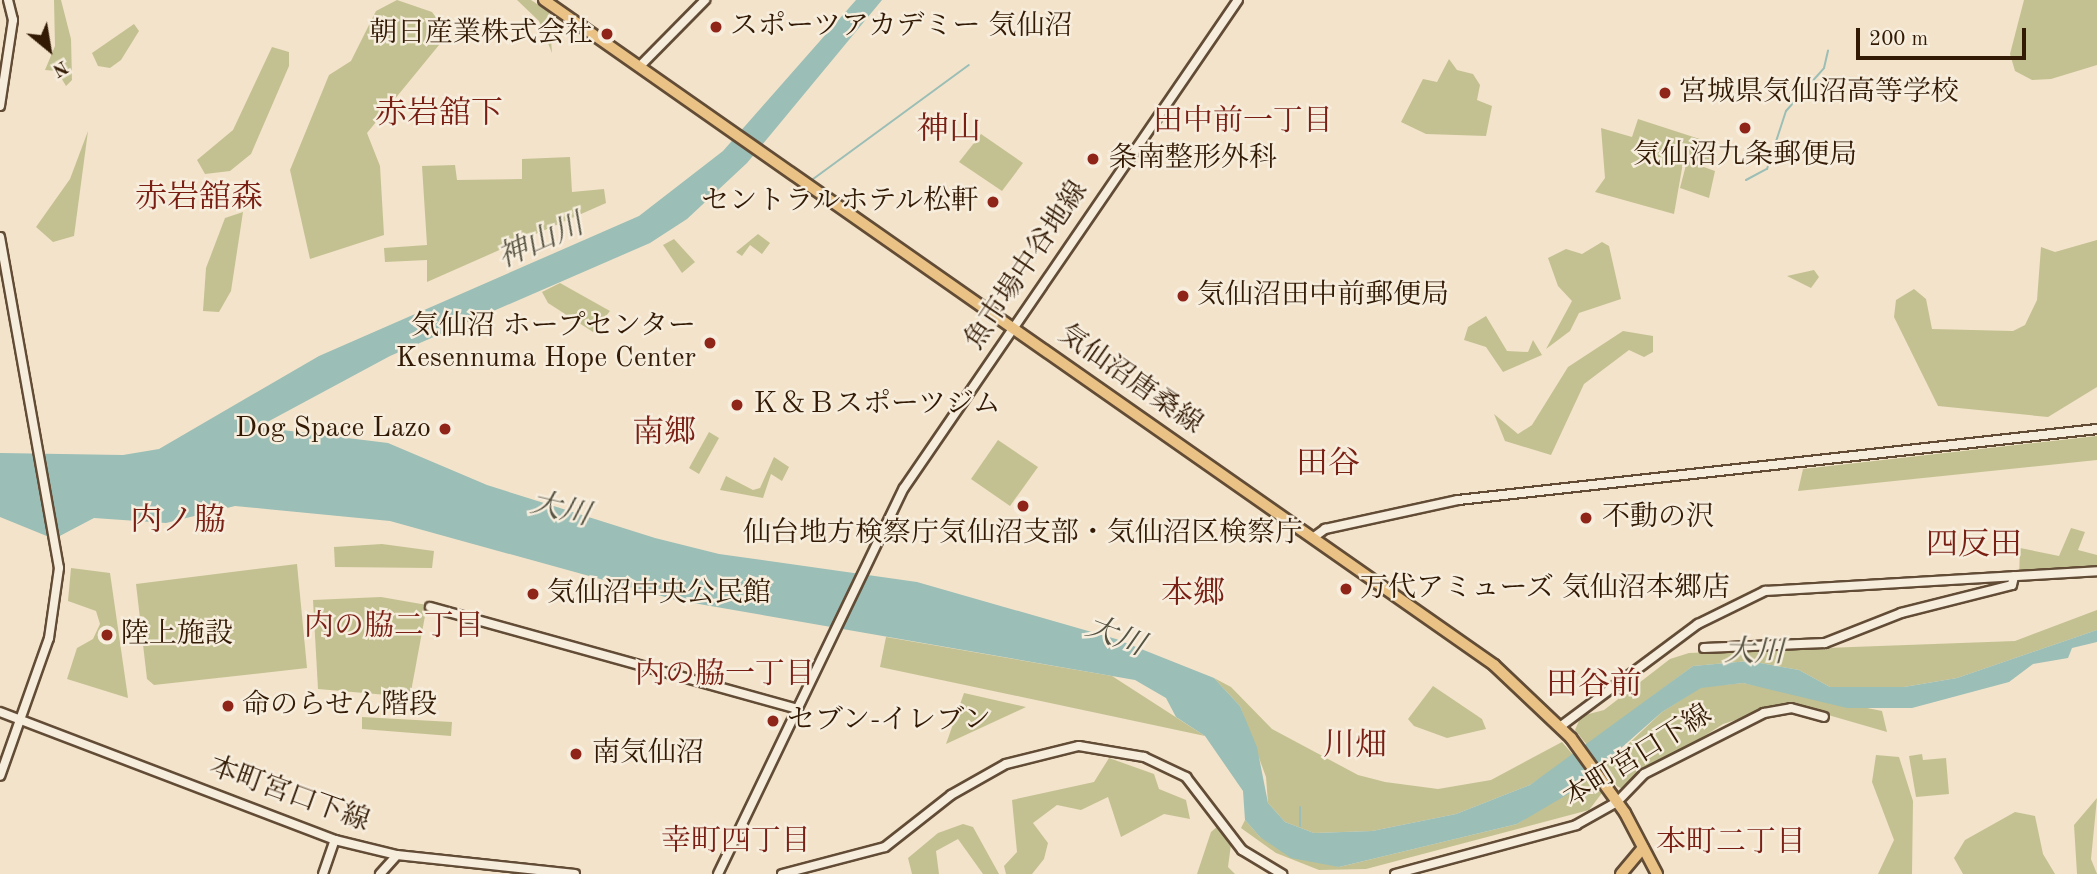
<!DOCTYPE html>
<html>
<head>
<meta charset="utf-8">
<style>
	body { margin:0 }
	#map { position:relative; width:2097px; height:874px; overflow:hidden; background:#f3e3ca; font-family:"Old Standard TT","Noto Serif JP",serif }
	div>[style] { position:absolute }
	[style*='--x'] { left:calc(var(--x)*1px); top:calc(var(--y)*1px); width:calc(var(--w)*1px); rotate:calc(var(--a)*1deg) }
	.green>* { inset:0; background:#c3c191 }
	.water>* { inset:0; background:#9bbeb6 }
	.stream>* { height:2px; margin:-1px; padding:0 1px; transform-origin:1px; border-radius:1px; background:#9bbeb6 }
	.roads { filter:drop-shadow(2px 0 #624c36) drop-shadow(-2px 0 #624c36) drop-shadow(0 2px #624c36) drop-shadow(0 -2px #624c36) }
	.minor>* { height:8px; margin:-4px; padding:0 4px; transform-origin:4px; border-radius:4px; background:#f7eddd }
	.major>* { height:10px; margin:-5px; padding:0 5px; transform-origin:5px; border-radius:5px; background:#eac285 }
	.dots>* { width:19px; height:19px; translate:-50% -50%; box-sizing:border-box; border:4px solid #f7eddd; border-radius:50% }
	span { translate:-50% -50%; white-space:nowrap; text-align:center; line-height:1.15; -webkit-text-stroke:5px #f7eddd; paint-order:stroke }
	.poi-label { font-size:28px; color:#321a04 }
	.left { translate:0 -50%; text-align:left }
	.right { translate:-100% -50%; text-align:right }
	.street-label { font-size:28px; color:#321a04 }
	.neighbourhood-label { font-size:30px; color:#7a1f14 }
	.water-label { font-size:30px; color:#575342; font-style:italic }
	.quarter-label { font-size:32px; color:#7a1f14 }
	.north { position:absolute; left:14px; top:14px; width:70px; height:70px; -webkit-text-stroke:5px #f7eddd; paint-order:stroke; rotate:150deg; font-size:19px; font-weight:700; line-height:28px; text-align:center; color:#321a04 }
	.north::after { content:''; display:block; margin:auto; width:24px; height:32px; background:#321a04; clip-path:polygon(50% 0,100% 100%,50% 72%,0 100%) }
	.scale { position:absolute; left:1856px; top:28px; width:170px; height:32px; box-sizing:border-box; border:4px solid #321a04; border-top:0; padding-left:9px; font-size:21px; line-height:24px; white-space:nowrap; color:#321a04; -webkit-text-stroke:5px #f7eddd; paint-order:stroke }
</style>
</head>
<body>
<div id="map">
	<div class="green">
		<i style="clip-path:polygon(54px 0,61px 0,71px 39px,72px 80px,66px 86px,57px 71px,45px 70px,55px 46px)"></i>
		<i style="clip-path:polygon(397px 0,432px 12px,448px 34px,367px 133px,380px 166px,384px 235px,310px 259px,290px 170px,329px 75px,351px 61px,376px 11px)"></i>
		<i style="clip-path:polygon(517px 0,531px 0,549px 12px,552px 53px,539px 21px)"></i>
		<i style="clip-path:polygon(2024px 0,2097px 0,2097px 65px,2051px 79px,2032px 80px,2015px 71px,2010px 54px)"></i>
		<i style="clip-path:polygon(134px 24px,139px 31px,121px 60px,110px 68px,98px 66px,92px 53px)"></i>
		<i style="clip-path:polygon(272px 47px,289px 52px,289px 66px,251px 154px,230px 171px,205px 174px,197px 160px,233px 130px)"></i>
		<i style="clip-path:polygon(1449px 59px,1457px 70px,1473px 74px,1480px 85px,1477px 100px,1492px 106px,1486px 136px,1426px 134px,1401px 122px,1423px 79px,1437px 82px)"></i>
		<i style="clip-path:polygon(1638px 119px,1715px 144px,1709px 164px,1684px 157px,1674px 214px,1595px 192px,1605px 178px,1601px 128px,1632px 137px)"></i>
		<i style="clip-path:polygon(88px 131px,74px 236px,53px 242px,36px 227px,70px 179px)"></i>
		<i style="clip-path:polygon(981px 134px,1023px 163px,1002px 191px,959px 162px)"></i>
		<i style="clip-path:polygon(570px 157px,572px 192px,604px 189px,606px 203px,427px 282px,427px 260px,385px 262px,384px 248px,427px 245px,422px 166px,455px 165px,457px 180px,522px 179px,522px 159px)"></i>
		<i style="clip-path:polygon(1687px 161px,1715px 171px,1709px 198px,1680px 188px)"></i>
		<i style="clip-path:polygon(243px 212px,231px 291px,219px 312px,203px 311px,206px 268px,225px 218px)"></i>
		<i style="clip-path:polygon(758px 234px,770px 243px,762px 254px,750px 245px,742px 256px,736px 252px)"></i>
		<i style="clip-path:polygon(674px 239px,695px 262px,682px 273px,663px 245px)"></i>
		<i style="clip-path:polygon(2097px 240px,2097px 387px,2048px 417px,1938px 406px,1894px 317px,1896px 300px,1914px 289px,1926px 299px,1932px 329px,2013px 331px,2025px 325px,2037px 300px,2041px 247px,2055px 252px)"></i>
		<i style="clip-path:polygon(1602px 242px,1609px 246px,1621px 299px,1579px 313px,1570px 331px,1546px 349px,1572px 301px,1558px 286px,1548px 258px,1566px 249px,1582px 254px)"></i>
		<i style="clip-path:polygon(1814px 270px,1819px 277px,1811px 288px,1787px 276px)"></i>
		<i style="clip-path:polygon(560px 283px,610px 311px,593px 332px,548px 303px,542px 292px)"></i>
		<i style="clip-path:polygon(1486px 316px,1507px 351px,1528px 352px,1533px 340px,1542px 355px,1503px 372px,1486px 347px,1464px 340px,1468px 327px)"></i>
		<i style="clip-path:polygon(1623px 331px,1653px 336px,1653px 352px,1644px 357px,1629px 350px,1584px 384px,1551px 455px,1505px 441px,1494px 414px,1518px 434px,1532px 425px,1568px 367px)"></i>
		<i style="clip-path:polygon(709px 432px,719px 438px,699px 474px,689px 468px)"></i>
		<i style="clip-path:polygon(2097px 436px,2097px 460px,1798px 491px,1803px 469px)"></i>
		<i style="clip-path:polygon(998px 440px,1038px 467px,1010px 506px,971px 479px)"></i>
		<i style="clip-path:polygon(774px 457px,789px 467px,782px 481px,771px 474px,763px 498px,720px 490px,726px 476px,753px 490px,760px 488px)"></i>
		<i style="clip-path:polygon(2071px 528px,2085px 532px,2078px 550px,2097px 555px,2097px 571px,2019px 578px,2020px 548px,2059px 556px)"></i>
		<i style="clip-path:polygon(382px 544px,434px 551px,432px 568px,335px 567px,334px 547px)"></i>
		<i style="clip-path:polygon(297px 564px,307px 668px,154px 685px,147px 679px,136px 584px)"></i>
		<i style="clip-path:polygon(71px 568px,110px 573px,128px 698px,67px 679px,77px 648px,93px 639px,100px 624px,96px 611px,68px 601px)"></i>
		<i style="clip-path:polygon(381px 597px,427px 605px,410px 697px,318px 689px,313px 600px)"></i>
		<i style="clip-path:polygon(2097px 610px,2097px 630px,1957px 678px,1904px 687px,1830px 687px,1799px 670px,1749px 661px,1693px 666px,1587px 745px,1575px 730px,1581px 716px,1604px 710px,1670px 659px,1689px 653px,2015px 641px)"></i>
		<i style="clip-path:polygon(886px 637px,1112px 676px,1205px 736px,880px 667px)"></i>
		<i style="clip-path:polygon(1214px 678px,1231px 687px,1272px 729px,1358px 775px,1385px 782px,1438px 789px,1491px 780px,1562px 742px,1574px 756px,1530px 785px,1456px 814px,1372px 831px,1314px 833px,1285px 822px,1268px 803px,1266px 777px,1240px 706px)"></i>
		<i style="clip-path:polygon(1743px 683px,1882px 711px,1887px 732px,1797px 706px,1773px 708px,1723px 724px,1622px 789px,1617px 786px,1605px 766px,1662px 712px,1701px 687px)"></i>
		<i style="clip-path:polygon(1433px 686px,1482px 719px,1486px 729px,1447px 738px,1414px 726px,1408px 719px)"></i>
		<i style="clip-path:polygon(964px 693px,1026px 707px,946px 744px)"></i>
		<i style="clip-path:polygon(362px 717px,452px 722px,451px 736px,362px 729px)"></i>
		<i style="clip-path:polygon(1922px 754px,1923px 760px,1946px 758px,1949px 794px,1916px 797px,1909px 756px)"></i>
		<i style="clip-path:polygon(1876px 755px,1899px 757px,1913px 801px,1912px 874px,1878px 874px,1894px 840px,1872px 782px)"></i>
		<i style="clip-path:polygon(1109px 758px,1154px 774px,1159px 789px,1186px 800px,1190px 819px,1164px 814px,1121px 837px,1108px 797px,1081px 810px,1057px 805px,1033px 823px,1048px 843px,1044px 859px,1032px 874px,1006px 874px,1004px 866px,1017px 852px,1012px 800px,1094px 782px)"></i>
		<i style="clip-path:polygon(1591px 777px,1602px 793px,1589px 810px,1366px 869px,1319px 870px,1276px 853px,1241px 828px,1245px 820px,1260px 837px,1339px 867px,1517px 824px)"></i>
		<i style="clip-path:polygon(2097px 798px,2091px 859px,2097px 874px,2077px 874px,2074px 825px)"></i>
		<i style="clip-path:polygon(2015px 812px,2035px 816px,2043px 854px,2055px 874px,1963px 874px,1954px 858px,1965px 840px)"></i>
		<i style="clip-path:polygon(1225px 820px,1232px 837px,1228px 867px,1235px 874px,1197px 874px,1211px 832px)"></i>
		<i style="clip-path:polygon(963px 824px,973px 827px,999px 874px,983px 874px,958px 839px,936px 851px,939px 874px,912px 874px,908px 858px,938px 833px)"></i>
	</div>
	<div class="water">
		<i style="clip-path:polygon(856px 0,882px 0,747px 163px,687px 219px,650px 243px,390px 356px,258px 427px,388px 443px,487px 485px,655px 538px,719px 554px,917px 582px,1116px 639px,1214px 678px,1240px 706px,1257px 747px,1268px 803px,1285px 822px,1314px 833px,1372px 831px,1456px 814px,1530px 785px,1693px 666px,1749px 661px,1799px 670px,1830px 687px,1904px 687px,1957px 678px,2097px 630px,2097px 642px,2072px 648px,2068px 658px,2033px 664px,2009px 682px,1912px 708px,1847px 708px,1743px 683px,1701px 688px,1662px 712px,1570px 793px,1517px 824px,1339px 867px,1291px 858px,1260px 837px,1245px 820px,1243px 791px,1205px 736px,1176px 717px,1166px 698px,1135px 680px,676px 600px,390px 521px,235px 506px,166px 523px,94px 518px,54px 539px,0 517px,0 453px,123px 455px,159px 449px,319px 356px,639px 216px,723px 151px)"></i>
	</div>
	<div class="stream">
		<i style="--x:1746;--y:180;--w:24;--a:-28"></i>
		<i style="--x:1767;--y:169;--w:61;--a:-71.9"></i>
		<i style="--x:1786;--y:111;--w:57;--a:-48.5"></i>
		<i style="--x:1824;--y:68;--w:18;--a:-77"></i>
		<i style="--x:809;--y:182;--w:198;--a:-36.2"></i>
		<i style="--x:795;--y:191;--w:7;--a:-34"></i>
		<i style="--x:1300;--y:826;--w:19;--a:-90"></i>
	</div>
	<div class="roads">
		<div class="minor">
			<i style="--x:640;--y:66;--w:93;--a:-45.4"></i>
			<i style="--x:0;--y:106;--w:87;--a:-81.4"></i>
			<i style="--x:13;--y:20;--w:21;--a:-104"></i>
			<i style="--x:0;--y:237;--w:336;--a:79.9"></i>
			<i style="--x:59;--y:568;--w:71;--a:98.1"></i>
			<i style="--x:49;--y:638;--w:146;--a:109.5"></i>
			<i style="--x:1314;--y:537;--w:14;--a:-36"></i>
			<i style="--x:1325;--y:529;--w:136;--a:-12.3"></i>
			<i style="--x:1458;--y:500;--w:643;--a:-6.34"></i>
			<i style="--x:430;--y:607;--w:379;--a:15.5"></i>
			<i style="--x:1704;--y:648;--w:121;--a:-2.4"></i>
			<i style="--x:1825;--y:643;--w:82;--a:-21.5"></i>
			<i style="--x:1901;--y:613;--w:114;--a:-14.2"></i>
			<i style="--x:2012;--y:585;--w:9;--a:-77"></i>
			<i style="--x:0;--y:712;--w:359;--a:20.9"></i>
			<i style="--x:335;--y:840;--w:64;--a:13.6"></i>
			<i style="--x:397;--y:855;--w:179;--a:6.1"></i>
			<i style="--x:1561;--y:726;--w:171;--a:-36.7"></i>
			<i style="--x:1698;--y:624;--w:75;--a:-26.2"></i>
			<i style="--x:1765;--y:591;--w:333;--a:-3.4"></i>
			<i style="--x:323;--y:874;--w:36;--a:-71"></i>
			<i style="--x:380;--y:874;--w:25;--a:-48"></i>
			<i style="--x:718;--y:874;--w:428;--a:-64.3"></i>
			<i style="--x:904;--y:488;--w:591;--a:-55.61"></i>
			<i style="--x:782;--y:874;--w:106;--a:-14.7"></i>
			<i style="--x:885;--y:847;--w:84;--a:-38.2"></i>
			<i style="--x:951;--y:795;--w:63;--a:-29.4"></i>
			<i style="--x:1006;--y:764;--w:75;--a:-13.9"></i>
			<i style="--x:1079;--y:746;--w:66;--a:9.6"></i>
			<i style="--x:1144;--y:757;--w:47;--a:25.5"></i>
			<i style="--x:1186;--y:777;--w:92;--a:52.5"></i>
			<i style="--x:1242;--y:850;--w:47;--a:31"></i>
			<i style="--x:1395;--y:874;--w:188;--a:-15.1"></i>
			<i style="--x:1576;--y:825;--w:47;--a:-29.3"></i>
			<i style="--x:1617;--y:802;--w:39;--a:-46"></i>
			<i style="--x:1644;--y:774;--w:135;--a:-26.9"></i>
			<i style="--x:1764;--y:713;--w:27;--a:-10"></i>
			<i style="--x:1791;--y:708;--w:34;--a:15"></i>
		</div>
		<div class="major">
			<i style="--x:544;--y:0;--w:1160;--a:34.99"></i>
			<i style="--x:1494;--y:665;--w:106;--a:43.5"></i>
			<i style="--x:1571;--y:738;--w:92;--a:54.2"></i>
			<i style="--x:1625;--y:813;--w:69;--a:62.3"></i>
			<i style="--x:1621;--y:874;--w:34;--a:-50"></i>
		</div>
	</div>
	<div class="dots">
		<i style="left:716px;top:27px;background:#8f2418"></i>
		<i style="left:607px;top:34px;background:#8f2418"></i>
		<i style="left:1665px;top:93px;background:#8f2418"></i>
		<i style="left:1745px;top:128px;background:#8f2418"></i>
		<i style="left:1093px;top:159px;background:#8f2418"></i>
		<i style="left:993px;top:202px;background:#8f2418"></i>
		<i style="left:1183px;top:296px;background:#8f2418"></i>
		<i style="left:710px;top:343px;background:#8f2418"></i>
		<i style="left:737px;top:405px;background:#8f2418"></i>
		<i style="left:445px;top:429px;background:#8f2418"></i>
		<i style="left:1023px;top:506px;background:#8f2418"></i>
		<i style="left:1586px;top:518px;background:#8f2418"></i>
		<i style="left:1346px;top:589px;background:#8f2418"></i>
		<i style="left:533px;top:594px;background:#8f2418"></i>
		<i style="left:107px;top:635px;background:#8f2418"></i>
		<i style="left:228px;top:706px;background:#8f2418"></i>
		<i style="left:773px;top:721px;background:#8f2418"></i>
		<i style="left:576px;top:754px;background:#8f2418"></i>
	</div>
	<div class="poi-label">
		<span class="left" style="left:730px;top:27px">スポーツアカデミー 気仙沼</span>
		<span class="right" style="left:593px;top:34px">朝日産業株式会社</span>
		<span class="left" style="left:1679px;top:93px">宮城県気仙沼高等学校</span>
		<span style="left:1745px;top:156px">気仙沼九条郵便局</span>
		<span class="left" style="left:1109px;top:159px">条南整形外科</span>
		<span class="right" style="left:979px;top:202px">セントラルホテル松軒</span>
		<span class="left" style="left:1197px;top:296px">気仙沼田中前郵便局</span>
		<span class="right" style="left:696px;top:343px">気仙沼 ホープセンター<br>Kesennuma Hope Center</span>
		<span class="left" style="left:751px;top:405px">Ｋ＆Ｂスポーツジム</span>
		<span class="right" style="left:431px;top:429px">Dog Space Lazo</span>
		<span class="left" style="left:1602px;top:518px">不動の沢</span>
		<span style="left:1023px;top:534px">仙台地方検察庁気仙沼支部・気仙沼区検察庁</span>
		<span class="left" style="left:1360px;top:589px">万代アミューズ 気仙沼本郷店</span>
		<span class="left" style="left:547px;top:594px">気仙沼中央公民館</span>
		<span class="left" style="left:121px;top:635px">陸上施設</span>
		<span class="left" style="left:242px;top:706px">命のらせん階段</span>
		<span class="left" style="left:787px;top:721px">セブン-イレブン</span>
		<span class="left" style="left:592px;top:754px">南気仙沼</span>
	</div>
	<div class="street-label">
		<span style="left:1027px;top:266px;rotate:-56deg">魚市場中谷地線</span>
		<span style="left:1130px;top:380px;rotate:35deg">気仙沼唐桑線</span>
		<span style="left:1638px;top:757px;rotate:-32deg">本町宮口下線</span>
		<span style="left:289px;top:795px;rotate:20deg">本町宮口下線</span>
	</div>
	<div class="neighbourhood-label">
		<span style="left:1243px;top:122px">田中前一丁目</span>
		<span style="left:394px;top:627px">内の脇二丁目</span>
		<span style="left:725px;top:675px">内の脇一丁目</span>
		<span style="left:736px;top:842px">幸町四丁目</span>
		<span style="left:1731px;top:843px">本町二丁目</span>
	</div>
	<div class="water-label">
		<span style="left:541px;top:242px;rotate:-24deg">神山川</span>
		<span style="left:560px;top:510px;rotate:13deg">大川</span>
		<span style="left:1115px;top:637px;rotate:21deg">大川</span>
		<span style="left:1754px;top:653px;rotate:1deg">大川</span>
	</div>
	<div class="quarter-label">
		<span style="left:439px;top:115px">赤岩舘下</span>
		<span style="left:949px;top:131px">神山</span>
		<span style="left:199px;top:199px">赤岩舘森</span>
		<span style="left:664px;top:434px">南郷</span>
		<span style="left:1328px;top:465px">田谷</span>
		<span style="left:178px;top:522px">内ノ脇</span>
		<span style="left:1974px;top:546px">四反田</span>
		<span style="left:1193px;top:595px">本郷</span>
		<span style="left:1594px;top:686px">田谷前</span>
		<span style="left:1355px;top:747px">川畑</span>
	</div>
	<div class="north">N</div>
	<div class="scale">200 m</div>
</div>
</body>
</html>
